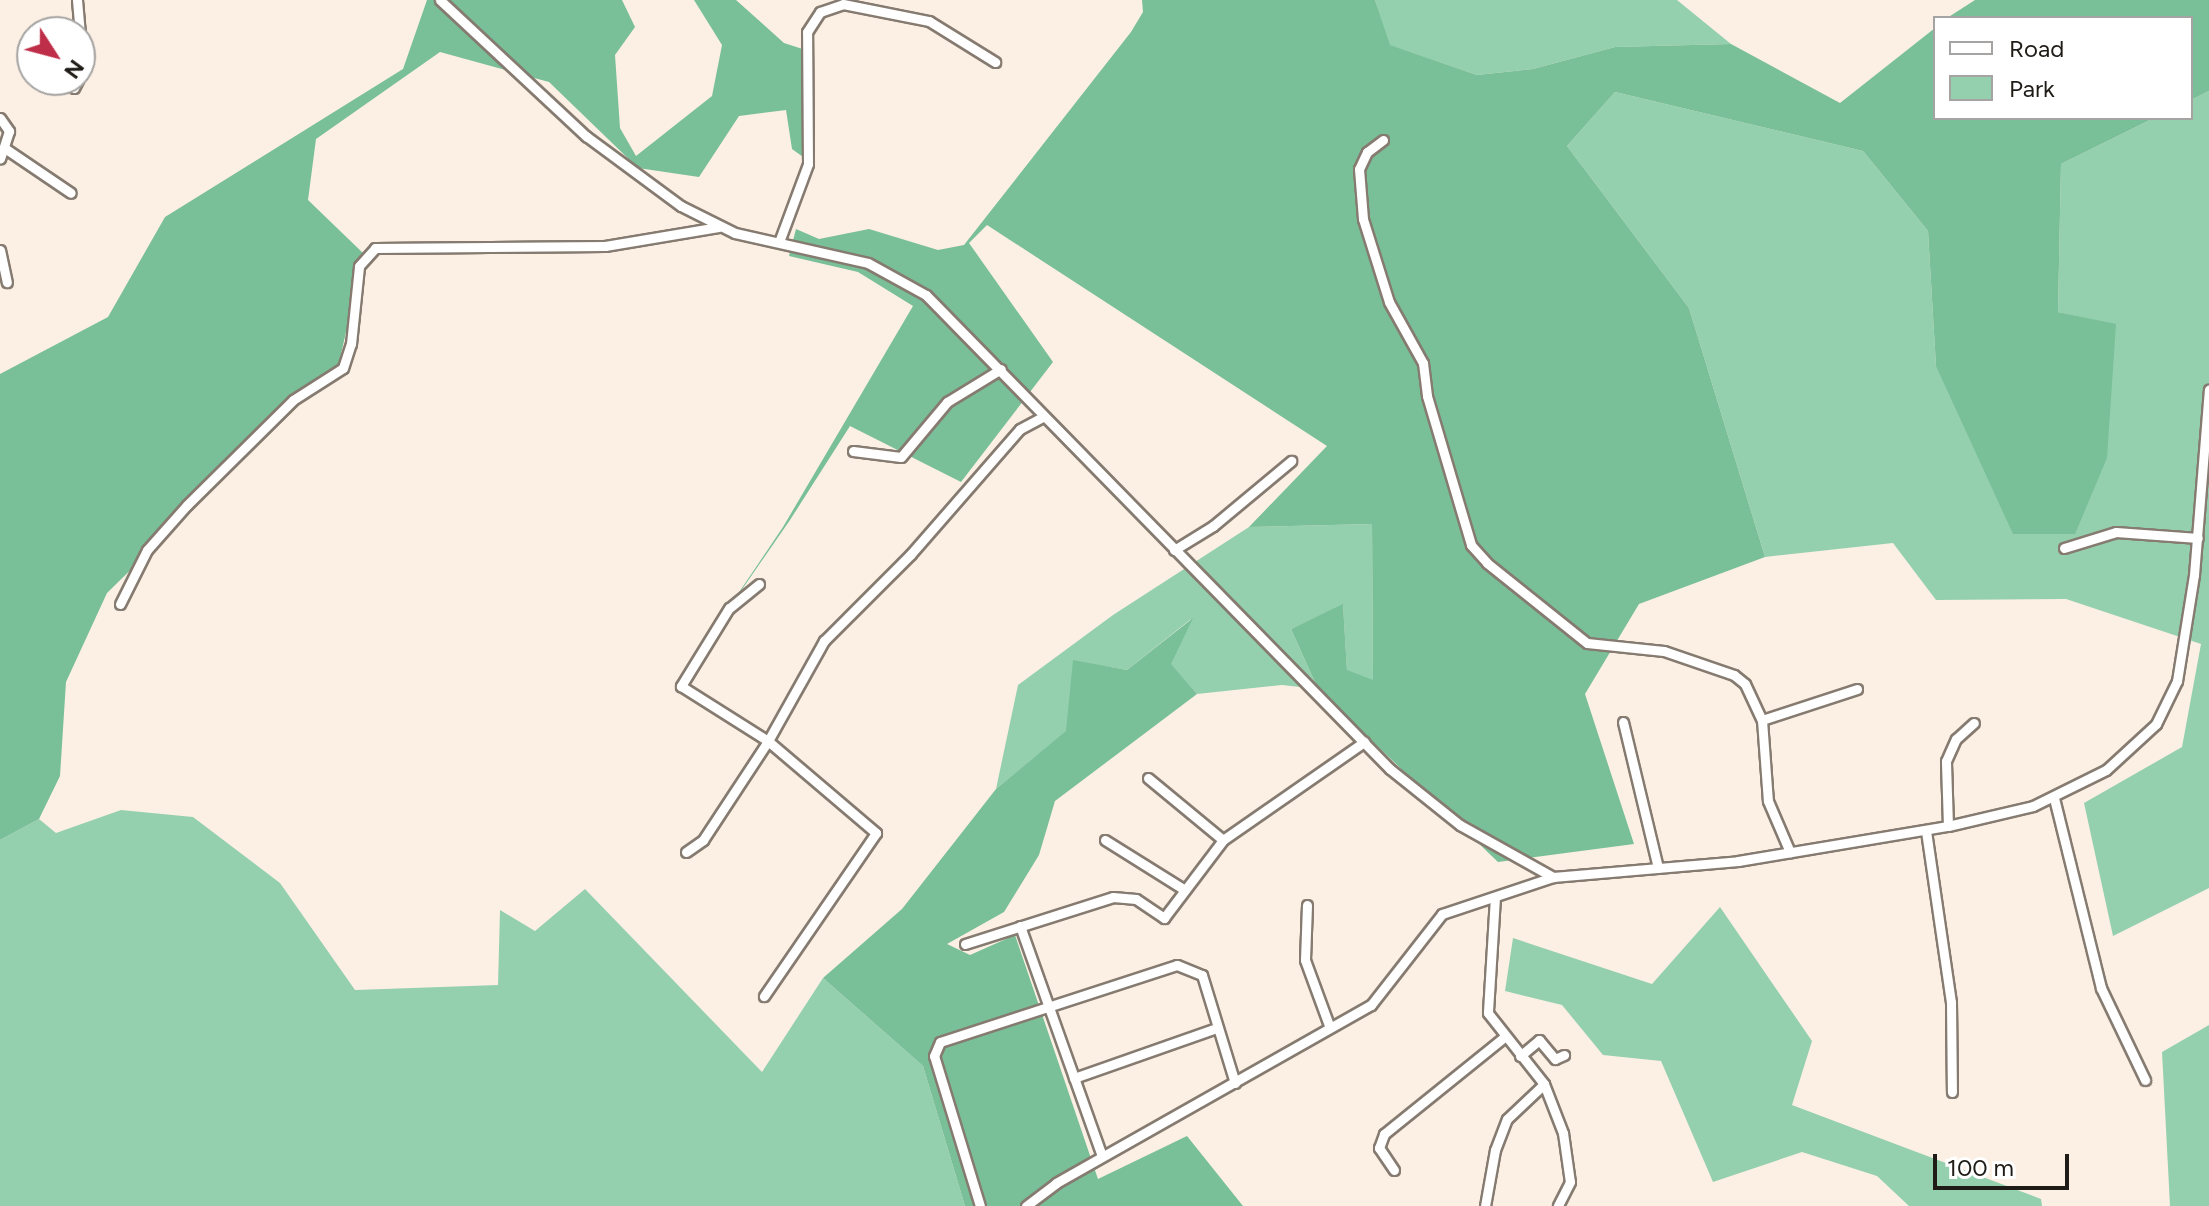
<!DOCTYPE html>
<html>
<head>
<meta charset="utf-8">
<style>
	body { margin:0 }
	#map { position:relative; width:2209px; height:1206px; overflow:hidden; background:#fcf0e4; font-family:Figtree,sans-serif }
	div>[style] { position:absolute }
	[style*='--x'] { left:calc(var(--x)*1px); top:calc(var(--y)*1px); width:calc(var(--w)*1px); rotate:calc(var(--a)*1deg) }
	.green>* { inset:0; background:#95d0ae }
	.forest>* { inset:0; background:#79bf98 }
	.roads { filter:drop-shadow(2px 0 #867b70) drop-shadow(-2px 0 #867b70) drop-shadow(0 2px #867b70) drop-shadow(0 -2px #867b70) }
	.minor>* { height:9px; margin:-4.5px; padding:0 4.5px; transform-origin:4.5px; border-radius:4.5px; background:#fff }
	span { translate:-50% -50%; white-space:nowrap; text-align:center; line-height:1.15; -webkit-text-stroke:8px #fff; paint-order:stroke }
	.legend { position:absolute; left:1933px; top:16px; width:260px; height:104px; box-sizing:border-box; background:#fff; border:2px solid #a5a4a2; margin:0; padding:10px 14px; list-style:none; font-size:24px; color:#1f1b16 }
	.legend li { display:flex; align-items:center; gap:16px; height:40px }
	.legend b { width:40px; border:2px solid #a5a4a2 }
	.north { position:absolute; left:16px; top:16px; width:80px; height:80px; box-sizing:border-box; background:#fff; border:2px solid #a5a4a2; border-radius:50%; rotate:126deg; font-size:22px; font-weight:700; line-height:32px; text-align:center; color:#1f1b16 }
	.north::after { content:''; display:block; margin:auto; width:28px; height:36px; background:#bf2e48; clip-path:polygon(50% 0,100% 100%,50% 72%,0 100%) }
	.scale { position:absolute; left:1933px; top:1154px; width:136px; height:36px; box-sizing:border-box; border:4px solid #1f1b16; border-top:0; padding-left:10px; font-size:24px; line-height:28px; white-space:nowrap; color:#1f1b16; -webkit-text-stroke:6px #fff; paint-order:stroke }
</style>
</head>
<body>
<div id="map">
	<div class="green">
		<i style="clip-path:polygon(1375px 0,1677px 0,1731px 44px,1615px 47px,1533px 69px,1477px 75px,1389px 45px)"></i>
		<i style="clip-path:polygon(2209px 91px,2209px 888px,2113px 936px,2084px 803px,2182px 747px,2201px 644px,2066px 599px,1936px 600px,1893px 543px,1765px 557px,1689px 308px,1567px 146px,1615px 92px,1863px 151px,1928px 231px,1936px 366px,2116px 325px,2058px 312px,2061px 164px,2154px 118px,2191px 118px,2191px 100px)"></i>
		<i style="clip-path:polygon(1372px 524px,1373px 681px,1347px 671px,1343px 605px,1291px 629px,1318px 689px,1282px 685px,1197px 694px,1170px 664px,1191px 619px,1127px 670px,1074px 661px,1067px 731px,996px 789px,1018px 685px,1113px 615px,1249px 527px)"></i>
		<i style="clip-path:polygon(121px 810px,193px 817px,280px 883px,355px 990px,498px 985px,500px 910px,535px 931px,585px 889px,762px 1072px,823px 978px,923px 1066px,965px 1206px,0 1206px,0 840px,39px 819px,56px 833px)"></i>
		<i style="clip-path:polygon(1720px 907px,1812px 1041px,1792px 1105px,2041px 1199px,2042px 1206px,1909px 1206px,1877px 1176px,1802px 1152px,1713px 1182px,1661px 1061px,1603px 1055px,1562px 1005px,1505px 991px,1513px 938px,1652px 984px)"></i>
		<i style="clip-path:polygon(2209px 1025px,2209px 1206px,2170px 1206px,2162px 1052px)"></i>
	</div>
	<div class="forest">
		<i style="clip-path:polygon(427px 0,622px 0,635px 27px,615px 55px,620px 128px,636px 156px,712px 96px,722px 45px,694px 0,736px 0,784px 43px,812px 52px,810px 162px,792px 149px,786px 110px,739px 116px,699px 177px,638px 168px,549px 82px,440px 52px,316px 139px,308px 200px,364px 254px,338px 367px,107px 593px,66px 682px,60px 776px,39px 819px,0 840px,0 374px,108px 317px,165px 217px,403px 69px)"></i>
		<i style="clip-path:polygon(1142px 0,1375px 0,1390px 45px,1477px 75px,1533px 69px,1615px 47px,1731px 44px,1840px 103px,1935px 28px,1935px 118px,2154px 118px,2061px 164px,2058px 312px,2116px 324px,2107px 458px,2075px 534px,2013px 534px,1936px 366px,1928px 231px,1863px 151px,1615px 92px,1567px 146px,1689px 308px,1765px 557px,1639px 604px,1585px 694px,1634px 844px,1498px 862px,1318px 689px,1291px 629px,1343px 604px,1347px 670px,1373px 680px,1372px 524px,1249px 527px,1327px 446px,987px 225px,969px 243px,1053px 362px,961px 482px,850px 426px,790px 520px,696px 656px,783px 527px,913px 306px,858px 272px,789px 256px,796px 229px,819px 239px,869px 229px,938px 250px,964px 245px,1131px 32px,1143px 12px)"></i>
		<i style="clip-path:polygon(1975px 0,2209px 0,2209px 91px,2191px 100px,2191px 18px,1947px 18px)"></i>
		<i style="clip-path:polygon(1193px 618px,1171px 664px,1197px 694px,1055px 801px,1039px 855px,1004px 912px,947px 944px,970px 955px,1015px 935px,1098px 1179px,1187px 1136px,1243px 1206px,965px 1206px,923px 1066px,823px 978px,902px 909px,996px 789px,1066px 731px,1073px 660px,1127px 670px)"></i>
	</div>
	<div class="roads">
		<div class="minor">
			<i style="--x:77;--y:0;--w:32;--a:85"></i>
			<i style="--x:440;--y:0;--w:200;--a:43"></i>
			<i style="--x:586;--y:136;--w:118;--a:36.4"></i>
			<i style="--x:681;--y:206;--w:60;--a:26.6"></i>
			<i style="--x:735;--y:233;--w:136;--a:12.7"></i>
			<i style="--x:868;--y:263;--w:66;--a:28.9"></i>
			<i style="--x:926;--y:295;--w:663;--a:45.61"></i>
			<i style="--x:1390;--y:769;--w:90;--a:38.7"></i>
			<i style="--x:1460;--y:825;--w:107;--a:29.2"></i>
			<i style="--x:80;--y:39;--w:11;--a:90"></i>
			<i style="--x:74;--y:88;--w:9;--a:-63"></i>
			<i style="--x:0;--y:118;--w:16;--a:55"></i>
			<i style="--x:9;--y:131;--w:29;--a:108"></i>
			<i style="--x:1383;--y:140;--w:20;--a:143"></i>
			<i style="--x:1367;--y:152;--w:19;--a:115"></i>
			<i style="--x:1359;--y:169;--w:50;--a:85.4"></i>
			<i style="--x:1363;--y:219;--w:87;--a:72.6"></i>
			<i style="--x:1389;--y:302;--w:70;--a:60.9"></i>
			<i style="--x:1423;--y:363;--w:33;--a:83"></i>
			<i style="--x:1427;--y:396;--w:155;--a:73.5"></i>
			<i style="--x:1471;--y:545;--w:24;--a:48"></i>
			<i style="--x:1487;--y:563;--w:128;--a:38.7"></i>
			<i style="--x:1587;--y:643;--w:77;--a:5.9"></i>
			<i style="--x:1664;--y:651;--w:74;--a:18.9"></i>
			<i style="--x:1734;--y:675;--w:14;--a:39"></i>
			<i style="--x:1745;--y:684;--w:40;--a:65"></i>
			<i style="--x:1762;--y:720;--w:81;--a:85.8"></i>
			<i style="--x:1768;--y:801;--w:56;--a:66.7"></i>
			<i style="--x:6;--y:149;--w:78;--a:34.1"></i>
			<i style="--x:779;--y:242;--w:83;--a:-69.6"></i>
			<i style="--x:808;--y:164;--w:132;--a:-90.4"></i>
			<i style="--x:807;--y:32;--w:24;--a:-57"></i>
			<i style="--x:820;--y:12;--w:24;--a:-19"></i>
			<i style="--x:843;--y:4;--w:88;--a:11.2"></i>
			<i style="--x:929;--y:21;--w:78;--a:31.8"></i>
			<i style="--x:0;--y:250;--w:33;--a:78"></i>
			<i style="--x:853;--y:451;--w:48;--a:7.1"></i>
			<i style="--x:901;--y:457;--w:72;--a:-50.1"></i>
			<i style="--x:947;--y:402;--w:63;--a:-31.4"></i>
			<i style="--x:2064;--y:548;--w:54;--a:-17.1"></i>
			<i style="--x:2116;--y:532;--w:82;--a:4.2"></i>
			<i style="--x:1174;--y:550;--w:46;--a:-31.6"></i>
			<i style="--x:1213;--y:526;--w:102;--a:-39.8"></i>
			<i style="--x:759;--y:584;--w:38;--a:141"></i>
			<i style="--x:729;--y:608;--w:92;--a:121.6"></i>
			<i style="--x:681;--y:686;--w:103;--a:32.3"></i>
			<i style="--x:768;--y:741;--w:142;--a:40.4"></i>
			<i style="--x:876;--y:833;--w:198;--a:124.5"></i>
			<i style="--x:120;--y:604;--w:60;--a:-63.4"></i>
			<i style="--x:147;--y:550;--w:60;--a:-48.4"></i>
			<i style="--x:187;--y:505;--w:149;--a:-44.7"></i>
			<i style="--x:293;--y:400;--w:59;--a:-32.6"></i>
			<i style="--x:343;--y:368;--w:25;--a:-72"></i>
			<i style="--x:351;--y:344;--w:78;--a:-84.1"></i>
			<i style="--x:359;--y:266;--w:24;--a:-48"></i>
			<i style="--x:375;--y:248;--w:230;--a:-0.5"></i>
			<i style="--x:605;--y:246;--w:115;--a:-9.5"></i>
			<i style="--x:1762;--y:720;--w:100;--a:-18.1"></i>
			<i style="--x:1623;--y:722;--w:150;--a:76.5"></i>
			<i style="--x:1148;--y:778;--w:97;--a:39.6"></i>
			<i style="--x:2054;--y:798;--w:196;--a:76.1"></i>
			<i style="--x:2101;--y:988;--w:102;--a:64.4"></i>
			<i style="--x:1948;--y:826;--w:65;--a:-91.8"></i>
			<i style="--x:1946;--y:761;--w:24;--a:-66"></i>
			<i style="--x:1956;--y:739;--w:24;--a:-42"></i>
			<i style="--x:1926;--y:831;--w:173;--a:81.7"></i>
			<i style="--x:1951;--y:1002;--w:90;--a:89.4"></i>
			<i style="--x:1105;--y:840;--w:94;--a:32"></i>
			<i style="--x:686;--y:852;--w:21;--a:-35"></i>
			<i style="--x:703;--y:840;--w:118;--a:-56.7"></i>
			<i style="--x:768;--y:741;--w:115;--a:-60.8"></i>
			<i style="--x:824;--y:641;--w:122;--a:-45"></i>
			<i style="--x:910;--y:555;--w:167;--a:-48.9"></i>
			<i style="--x:1020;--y:429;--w:26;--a:-28"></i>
			<i style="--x:1495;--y:897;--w:116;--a:93.5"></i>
			<i style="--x:1488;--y:1013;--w:90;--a:51.7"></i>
			<i style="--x:1544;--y:1084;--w:53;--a:68.8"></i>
			<i style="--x:1563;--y:1133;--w:49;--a:81.9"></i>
			<i style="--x:1570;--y:1182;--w:27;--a:117"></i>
			<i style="--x:1307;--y:905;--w:55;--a:92.1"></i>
			<i style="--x:1305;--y:960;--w:72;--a:69.8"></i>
			<i style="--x:1020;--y:926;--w:244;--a:70.4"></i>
			<i style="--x:965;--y:944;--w:155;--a:-17.6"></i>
			<i style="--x:1113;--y:897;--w:23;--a:5"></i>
			<i style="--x:1136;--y:899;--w:34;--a:34"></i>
			<i style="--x:1164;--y:918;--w:98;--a:-52.9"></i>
			<i style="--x:1223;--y:840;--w:172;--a:-34.8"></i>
			<i style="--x:1520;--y:1056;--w:25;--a:-40"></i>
			<i style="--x:1539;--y:1040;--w:25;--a:50"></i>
			<i style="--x:1555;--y:1059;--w:10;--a:-24"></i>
			<i style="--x:1074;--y:1078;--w:151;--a:-19.3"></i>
			<i style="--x:1394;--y:1170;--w:27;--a:-124"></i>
			<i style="--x:1379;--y:1148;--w:15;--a:-70"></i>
			<i style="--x:1384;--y:1134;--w:153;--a:-38.9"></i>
			<i style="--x:980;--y:1206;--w:157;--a:-107"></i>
			<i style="--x:934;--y:1056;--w:15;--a:-67"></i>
			<i style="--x:940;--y:1042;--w:249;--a:-18"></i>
			<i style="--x:1177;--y:965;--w:27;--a:22"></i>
			<i style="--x:1202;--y:975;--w:113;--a:73"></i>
			<i style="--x:1026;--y:1206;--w:38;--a:-37"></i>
			<i style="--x:1056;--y:1183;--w:362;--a:-29.5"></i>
			<i style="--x:1371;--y:1005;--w:115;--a:-52"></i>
			<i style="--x:1442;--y:914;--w:117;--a:-18.4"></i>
			<i style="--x:1553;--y:877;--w:186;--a:-4.9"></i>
			<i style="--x:1738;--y:861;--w:213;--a:-9.5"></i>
			<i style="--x:1948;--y:826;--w:87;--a:-13.2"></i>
			<i style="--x:2033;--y:806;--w:81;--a:-26.3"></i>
			<i style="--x:2106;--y:770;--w:68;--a:-42.6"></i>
			<i style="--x:2156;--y:724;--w:48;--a:-64"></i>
			<i style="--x:2177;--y:681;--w:107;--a:-80.9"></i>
			<i style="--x:2194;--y:575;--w:186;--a:-85.4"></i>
			<i style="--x:1485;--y:1206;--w:57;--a:-79.9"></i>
			<i style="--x:1495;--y:1150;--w:33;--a:-69"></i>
			<i style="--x:1507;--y:1119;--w:51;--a:-43.4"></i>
		</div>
	</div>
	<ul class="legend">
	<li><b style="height:10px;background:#fff"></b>Road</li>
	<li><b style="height:22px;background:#95d0ae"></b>Park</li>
	</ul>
	<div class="north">N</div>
	<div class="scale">100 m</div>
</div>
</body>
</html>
